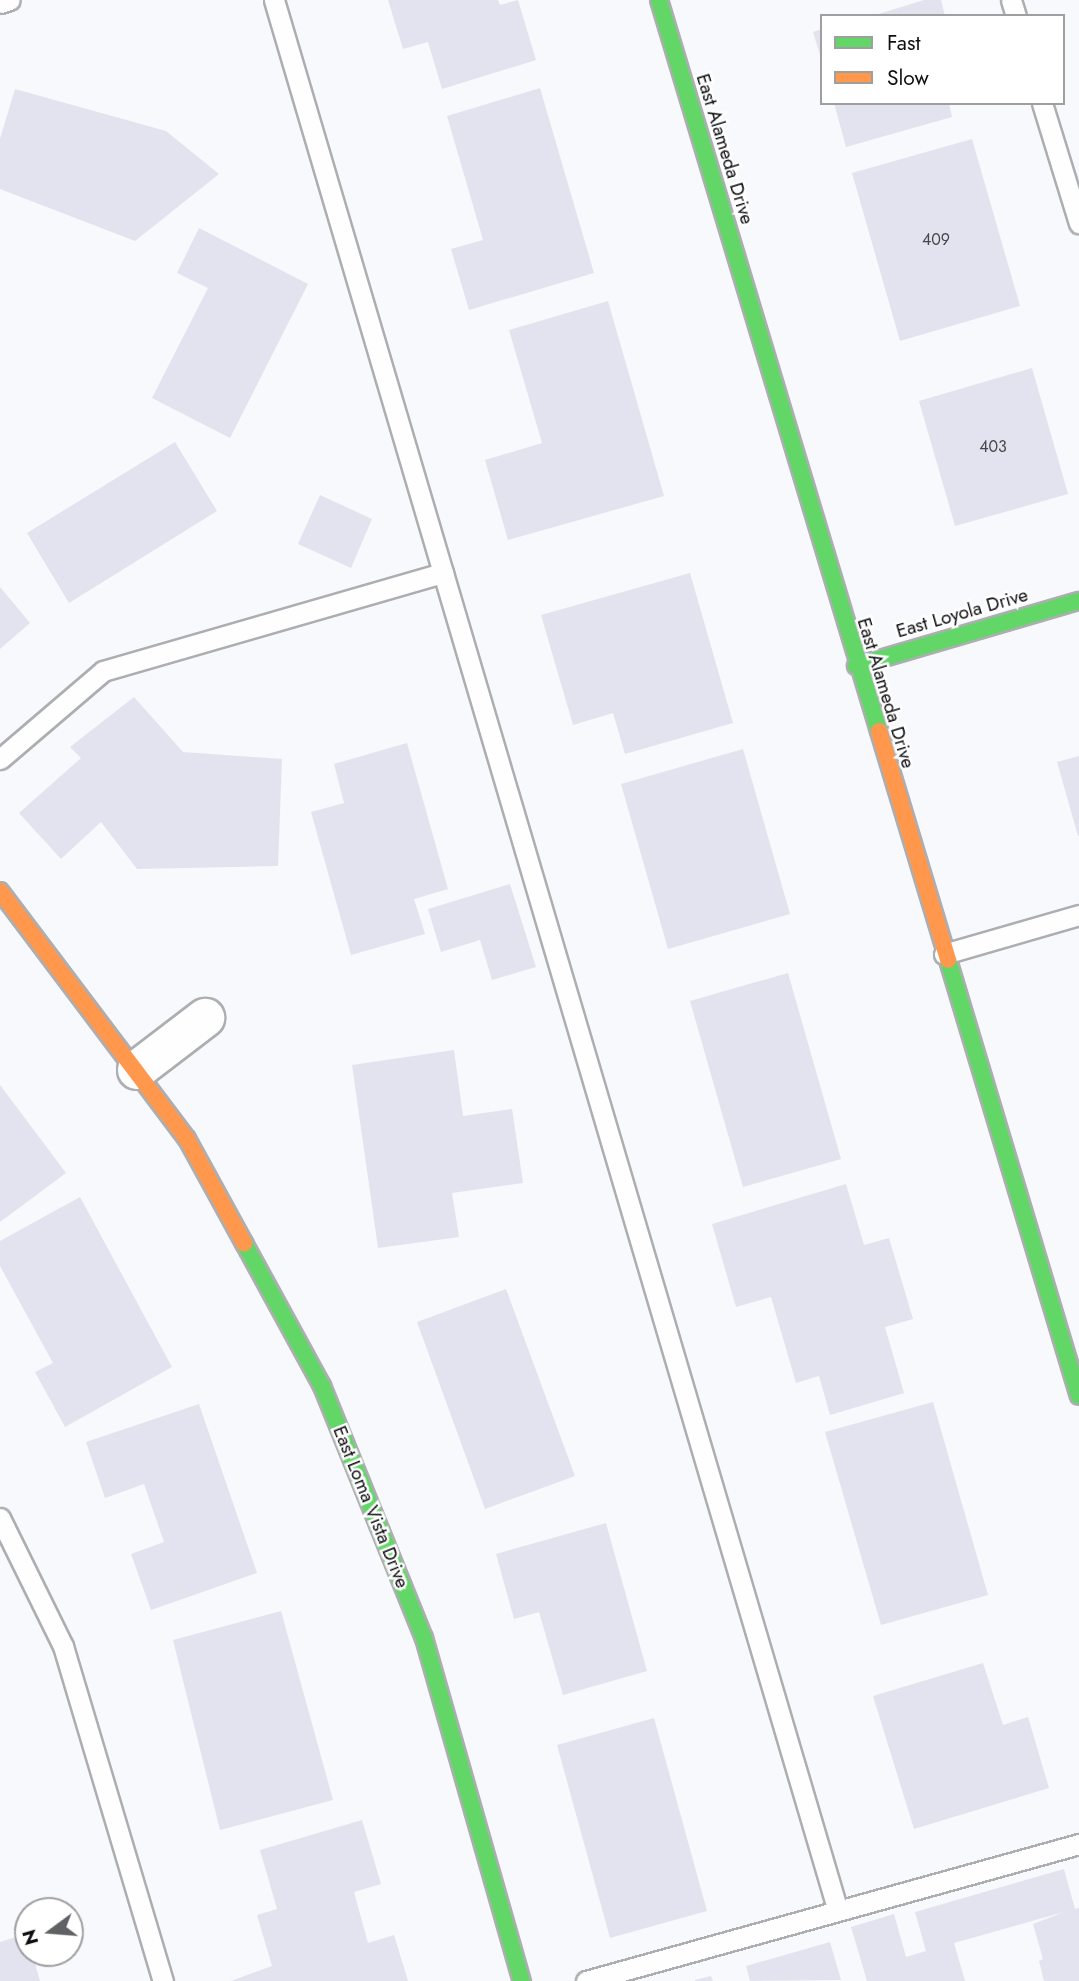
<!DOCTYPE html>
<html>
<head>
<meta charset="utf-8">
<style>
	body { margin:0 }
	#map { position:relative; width:1079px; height:1981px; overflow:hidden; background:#f7f9fd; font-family:Jost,sans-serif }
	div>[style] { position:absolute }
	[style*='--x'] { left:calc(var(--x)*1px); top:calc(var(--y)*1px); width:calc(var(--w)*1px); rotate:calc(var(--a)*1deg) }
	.building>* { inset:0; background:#e2e3ef }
	.roads { filter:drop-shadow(2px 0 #adaeb1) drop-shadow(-2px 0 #adaeb1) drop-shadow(0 2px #adaeb1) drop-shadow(0 -2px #adaeb1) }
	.lane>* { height:19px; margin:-9.5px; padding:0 9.5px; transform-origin:9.5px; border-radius:9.5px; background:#fefeff }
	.street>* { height:38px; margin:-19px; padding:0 19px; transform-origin:19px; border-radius:19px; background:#fefeff }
	.fast>* { height:16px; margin:-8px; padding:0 8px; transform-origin:8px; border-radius:8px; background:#63d668 }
	.slow>* { height:16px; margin:-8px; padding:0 8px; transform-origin:8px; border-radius:8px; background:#ff974d }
	span { translate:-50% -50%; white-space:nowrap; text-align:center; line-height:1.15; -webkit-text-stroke:5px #fff; paint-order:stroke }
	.number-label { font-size:16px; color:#45454a }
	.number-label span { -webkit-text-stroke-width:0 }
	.street-label { font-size:19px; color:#0f0f12 }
	.legend { position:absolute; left:820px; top:14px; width:245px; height:91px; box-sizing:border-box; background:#fff; border:2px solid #9f9fa0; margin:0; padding:9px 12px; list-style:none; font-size:21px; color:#0f0f12 }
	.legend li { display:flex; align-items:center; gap:14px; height:35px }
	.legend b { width:35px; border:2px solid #9f9fa0 }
	.north { position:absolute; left:14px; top:1897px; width:70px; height:70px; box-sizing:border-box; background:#fff; border:2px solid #9f9fa0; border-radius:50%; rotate:254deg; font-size:19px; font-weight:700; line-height:28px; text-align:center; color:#0f0f12 }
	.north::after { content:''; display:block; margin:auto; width:24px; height:32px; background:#606164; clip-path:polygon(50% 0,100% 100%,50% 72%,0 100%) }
</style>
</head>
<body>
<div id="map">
	<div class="building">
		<i style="clip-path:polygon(388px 0,498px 0,500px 5px,518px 0,536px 60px,442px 89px,428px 42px,403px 49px)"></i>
		<i style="clip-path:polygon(924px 0,941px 0,945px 16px,872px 16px)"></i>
		<i style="clip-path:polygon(822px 29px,822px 58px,821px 58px,813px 32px)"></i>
		<i style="clip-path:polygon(540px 88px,594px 273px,469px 310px,451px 249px,483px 240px,447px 116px)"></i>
		<i style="clip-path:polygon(15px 89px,166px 131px,219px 174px,135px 241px,0 189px,0 139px)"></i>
		<i style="clip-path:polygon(834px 103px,949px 103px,952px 117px,846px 147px)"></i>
		<i style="clip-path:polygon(972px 139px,1020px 306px,900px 341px,852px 173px)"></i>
		<i style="clip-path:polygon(199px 228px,308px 284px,230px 438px,152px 398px,208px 288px,177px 273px)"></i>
		<i style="clip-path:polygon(608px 301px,664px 496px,508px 540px,485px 460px,542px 443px,509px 330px)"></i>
		<i style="clip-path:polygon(1032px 368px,1068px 494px,955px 526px,919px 401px)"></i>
		<i style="clip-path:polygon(175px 442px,217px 511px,69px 603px,27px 533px)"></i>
		<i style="clip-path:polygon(320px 495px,372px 519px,351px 568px,298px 544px)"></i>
		<i style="clip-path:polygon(690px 573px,733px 723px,625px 754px,613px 713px,573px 725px,541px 615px)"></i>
		<i style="clip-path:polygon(0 587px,30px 623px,0 649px)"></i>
		<i style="clip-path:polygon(134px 697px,183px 752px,282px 759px,278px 866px,137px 869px,101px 822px,61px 859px,19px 813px,81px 758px,70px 747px)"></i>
		<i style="clip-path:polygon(407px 743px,448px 889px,414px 899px,425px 934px,351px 955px,311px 812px,344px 803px,334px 764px)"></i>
		<i style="clip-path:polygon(743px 749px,790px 914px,668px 949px,621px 784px)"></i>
		<i style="clip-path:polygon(1079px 756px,1079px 836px,1078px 836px,1057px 762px)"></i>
		<i style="clip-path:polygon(510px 884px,536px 967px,492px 980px,480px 940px,441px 952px,428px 909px)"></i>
		<i style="clip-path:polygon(788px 973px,841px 1159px,743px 1187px,690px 1001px)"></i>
		<i style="clip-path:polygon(454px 1050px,463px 1116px,512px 1109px,523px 1183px,452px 1193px,459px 1237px,378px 1248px,352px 1065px)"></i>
		<i style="clip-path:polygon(0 1085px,66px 1173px,0 1222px)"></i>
		<i style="clip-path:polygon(846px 1184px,864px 1245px,889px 1238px,913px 1319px,885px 1327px,904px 1393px,830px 1415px,819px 1376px,796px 1383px,771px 1297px,736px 1307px,712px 1224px)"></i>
		<i style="clip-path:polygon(80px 1197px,172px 1367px,65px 1427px,35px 1372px,53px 1363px,0 1266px,0 1241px)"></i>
		<i style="clip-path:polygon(506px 1289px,575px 1476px,485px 1509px,417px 1322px)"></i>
		<i style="clip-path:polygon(933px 1402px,988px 1595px,881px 1625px,825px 1432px)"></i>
		<i style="clip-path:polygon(199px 1404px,257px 1573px,151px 1610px,131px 1554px,164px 1542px,144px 1484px,105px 1498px,86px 1442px)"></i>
		<i style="clip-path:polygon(606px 1523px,647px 1671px,563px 1695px,539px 1612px,514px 1619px,496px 1554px)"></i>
		<i style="clip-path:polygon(281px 1611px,333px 1800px,220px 1830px,173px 1640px)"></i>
		<i style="clip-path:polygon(983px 1663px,1003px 1725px,1028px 1717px,1049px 1788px,914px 1829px,873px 1696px)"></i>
		<i style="clip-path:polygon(654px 1718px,707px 1911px,610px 1938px,557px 1745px)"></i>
		<i style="clip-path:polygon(362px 1820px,381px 1884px,354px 1892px,368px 1943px,394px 1935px,408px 1981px,231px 1981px,272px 1966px,257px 1915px,277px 1909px,260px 1850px)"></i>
		<i style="clip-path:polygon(1064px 1869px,1075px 1909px,1079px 1908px,1079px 1981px,1044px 1981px,1039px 1961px,1043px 1959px,1033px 1924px,1064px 1912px,954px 1943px,965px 1981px,867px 1981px,851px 1927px,894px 1914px,906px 1957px,926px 1951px,915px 1912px)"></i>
		<i style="clip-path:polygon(26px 1934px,28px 1953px,32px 1953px,40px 1981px,0 1981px,0 1942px)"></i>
		<i style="clip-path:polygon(830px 1942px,841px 1980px,750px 1981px,746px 1966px)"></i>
		<i style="clip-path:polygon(711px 1976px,713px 1981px,695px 1981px,695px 1980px)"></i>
	</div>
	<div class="roads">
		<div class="lane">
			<i style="--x:274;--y:0;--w:1992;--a:73.56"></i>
			<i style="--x:1011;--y:0;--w:17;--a:73"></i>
			<i style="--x:0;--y:3;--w:10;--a:-17"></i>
			<i style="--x:1042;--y:103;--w:126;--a:72.9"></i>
			<i style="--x:0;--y:759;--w:135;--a:-40.5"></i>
			<i style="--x:103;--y:671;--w:354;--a:-16.1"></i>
			<i style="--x:944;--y:954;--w:141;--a:-16.1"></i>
			<i style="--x:0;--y:1518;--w:143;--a:63.8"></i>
			<i style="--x:63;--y:1646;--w:350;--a:73.4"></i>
			<i style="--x:586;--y:1981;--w:512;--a:-15.53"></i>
		</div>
		<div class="street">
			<i style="--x:137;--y:1070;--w:86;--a:-37.4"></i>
		</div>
		<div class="fast">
			<i style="--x:659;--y:0;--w:763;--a:73.25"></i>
			<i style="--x:856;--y:666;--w:232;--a:-16.3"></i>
			<i style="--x:948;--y:960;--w:455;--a:73.3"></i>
			<i style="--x:244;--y:1243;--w:163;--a:61.4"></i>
			<i style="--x:322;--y:1386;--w:272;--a:68"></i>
			<i style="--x:424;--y:1638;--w:357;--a:74.1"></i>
		</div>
		<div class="slow">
			<i style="--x:879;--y:731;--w:239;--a:73.2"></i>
			<i style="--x:0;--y:891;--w:311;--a:53"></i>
			<i style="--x:187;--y:1139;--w:119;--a:61.3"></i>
		</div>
	</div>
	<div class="number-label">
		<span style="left:936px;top:240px">409</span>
		<span style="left:993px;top:447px">403</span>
	</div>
	<div class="street-label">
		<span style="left:725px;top:149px;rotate:73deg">East Alameda Drive</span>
		<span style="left:962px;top:613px;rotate:-16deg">East Loyola Drive</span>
		<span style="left:886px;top:693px;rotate:73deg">East Alameda Drive</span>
		<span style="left:371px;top:1507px;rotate:68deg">East Loma Vista Drive</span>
	</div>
	<ul class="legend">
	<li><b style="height:9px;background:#63d668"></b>Fast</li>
	<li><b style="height:9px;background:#ff974d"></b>Slow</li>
	</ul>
	<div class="north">N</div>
</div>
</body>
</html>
